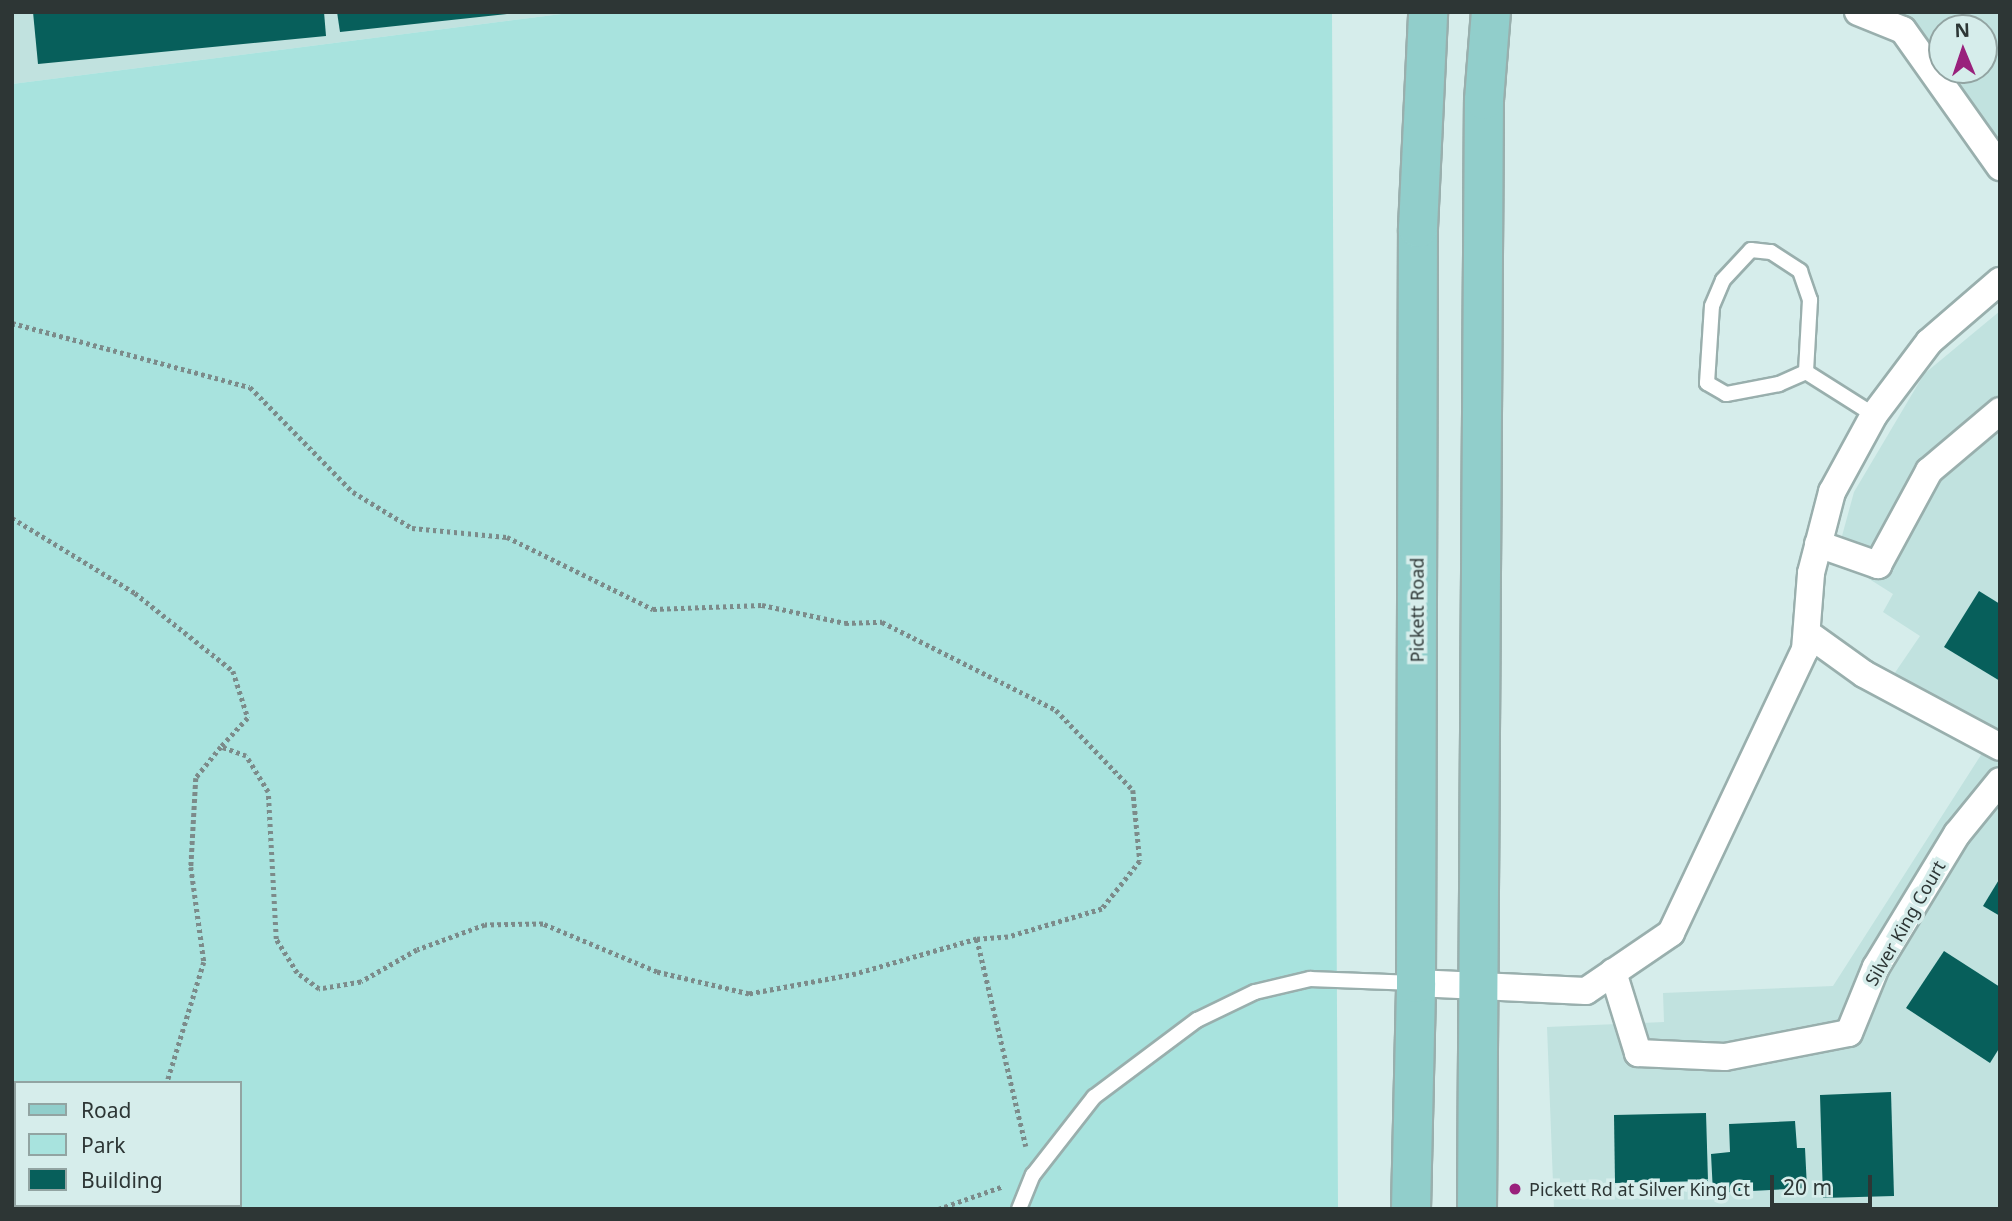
<!DOCTYPE html>
<html>
<head>
<meta charset="utf-8">
<style>
	body { margin:0 }
	#map { position:relative; width:2012px; height:1221px; overflow:hidden; background:#d6edeb; font-family:"Noto Sans",sans-serif }
	div>[style] { position:absolute }
	[style*='--x'] { left:calc(var(--x)*1px); top:calc(var(--y)*1px); width:calc(var(--w)*1px); rotate:calc(var(--a)*1deg) }
	.built>* { inset:0; background:#c1e2df }
	.green>* { inset:0; background:#a8e3de }
	.building>* { inset:0; background:#075f5b }
	.path>* { height:4.5px; margin-top:-2.25px; transform-origin:0; background:repeating-linear-gradient(90deg,#7c8b8a 0 3.5px,transparent 0 7px) }
	.roads { filter:drop-shadow(2px 0 #99afad) drop-shadow(-2px 0 #99afad) drop-shadow(0 2px #99afad) drop-shadow(0 -2px #99afad) }
	.service>* { height:14px; margin:-7px; padding:0 7px; transform-origin:7px; border-radius:7px; background:#fff }
	.minor>* { height:26px; margin:-13px; padding:0 13px; transform-origin:13px; border-radius:13px; background:#fff }
	.primary>* { height:38px; margin:-19px; padding:0 19px; transform-origin:19px; border-radius:19px; background:#91cecb }
	.dots>* { width:19px; height:19px; translate:-50% -50%; box-sizing:border-box; border:4px solid #d6edeb; border-radius:50% }
	span { translate:-50% -50%; white-space:nowrap; text-align:center; line-height:1.15; -webkit-text-stroke:7px #d6edeb; paint-order:stroke }
	.street-label { font-size:18px; color:#2d3635 }
	.poi-label { font-size:18px; color:#2d3635 }
	.left { translate:0 -50%; text-align:left }
	.frame { position:absolute; inset:0; border:14px solid #2d3635; pointer-events:none }
	.legend { position:absolute; left:14px; top:1081px; width:228px; height:126px; box-sizing:border-box; background:#d6edeb; border:2px solid #92a4a2; margin:0; padding:9px 12px; list-style:none; font-size:21px; color:#2d3635 }
	.legend li { display:flex; align-items:center; gap:14px; height:35px }
	.legend b { width:35px; border:2px solid #92a4a2 }
	.north { position:absolute; left:1928px; top:14px; width:70px; height:70px; box-sizing:border-box; background:#d6edeb; border:2px solid #92a4a2; border-radius:50%; rotate:358deg; font-size:19px; font-weight:700; line-height:28px; text-align:center; color:#2d3635 }
	.north::after { content:''; display:block; margin:auto; width:24px; height:32px; background:#99217c; clip-path:polygon(50% 0,100% 100%,50% 72%,0 100%) }
	.scale { position:absolute; left:1770px; top:1175px; width:102px; height:32px; box-sizing:border-box; border:4px solid #2d3635; border-top:0; padding-left:9px; font-size:21px; line-height:24px; white-space:nowrap; color:#2d3635; -webkit-text-stroke:5px #d6edeb; paint-order:stroke }
</style>
</head>
<body>
<div id="map">
	<div class="built">
		<i style="clip-path:polygon(12px 12px,577px 12px,12px 84px)"></i>
		<i style="clip-path:polygon(1883px 12px,2000px 12px,2000px 141px,1947px 70px,1984px 70px,1984px 28px,1942px 28px,1942px 66px)"></i>
		<i style="clip-path:polygon(2000px 311px,2000px 1209px,1554px 1209px,1547px 1027px,1664px 1022px,1663px 993px,1833px 986px,1988px 744px,1890px 680px,1920px 636px,1883px 612px,1893px 594px,1836px 558px,1854px 492px,1924px 374px)"></i>
	</div>
	<div class="green">
		<i style="clip-path:polygon(evenodd,577px 12px,1332px 12px,1338px 1209px,12px 1209px,12px 84px,577px 12px,16px 1083px,240px 1083px,240px 1205px,16px 1205px,16px 1083px)"></i>
	</div>
	<div class="building">
		<i style="clip-path:polygon(33px 12px,324px 12px,326px 36px,38px 64px)"></i>
		<i style="clip-path:polygon(337px 12px,507px 12px,507px 14px,340px 32px)"></i>
		<i style="clip-path:polygon(1979px 591px,2000px 604px,2000px 681px,1944px 647px)"></i>
		<i style="clip-path:polygon(2000px 878px,2000px 916px,1983px 906px)"></i>
		<i style="clip-path:polygon(1944px 951px,2000px 987px,2000px 1047px,1990px 1063px,1906px 1008px)"></i>
		<i style="clip-path:polygon(1891px 1092px,1894px 1196px,1823px 1198px,1820px 1095px)"></i>
		<i style="clip-path:polygon(1706px 1113px,1708px 1181px,1615px 1183px,1614px 1115px)"></i>
		<i style="clip-path:polygon(1795px 1121px,1797px 1148px,1805px 1148px,1807px 1188px,1713px 1193px,1711px 1154px,1730px 1152px,1729px 1124px)"></i>
	</div>
	<div class="path">
		<i style="--x:12;--y:323;--w:246;--a:15.1"></i>
		<i style="--x:250;--y:387;--w:147;--a:45.6"></i>
		<i style="--x:353;--y:492;--w:69;--a:31.4"></i>
		<i style="--x:412;--y:528;--w:95;--a:5.4"></i>
		<i style="--x:507;--y:537;--w:163;--a:26.3"></i>
		<i style="--x:653;--y:609;--w:109;--a:-2.1"></i>
		<i style="--x:762;--y:605;--w:85;--a:12.2"></i>
		<i style="--x:845;--y:623;--w:37;--a:-2"></i>
		<i style="--x:882;--y:622;--w:195;--a:26.8"></i>
		<i style="--x:1056;--y:710;--w:111;--a:46.1"></i>
		<i style="--x:1133;--y:790;--w:71;--a:84.4"></i>
		<i style="--x:1140;--y:861;--w:61;--a:128.4"></i>
		<i style="--x:1102;--y:909;--w:98;--a:163.4"></i>
		<i style="--x:1008;--y:937;--w:31;--a:176"></i>
		<i style="--x:977;--y:939;--w:126;--a:163.9"></i>
		<i style="--x:856;--y:974;--w:109;--a:169.4"></i>
		<i style="--x:749;--y:994;--w:95;--a:-166.6"></i>
		<i style="--x:657;--y:972;--w:124;--a:-157.2"></i>
		<i style="--x:543;--y:924;--w:58;--a:179"></i>
		<i style="--x:485;--y:925;--w:72;--a:159.8"></i>
		<i style="--x:417;--y:950;--w:64;--a:150.3"></i>
		<i style="--x:361;--y:982;--w:43;--a:170.5"></i>
		<i style="--x:319;--y:989;--w:27;--a:-144"></i>
		<i style="--x:297;--y:973;--w:40;--a:-122"></i>
		<i style="--x:276;--y:939;--w:147;--a:-93.1"></i>
		<i style="--x:268;--y:792;--w:42;--a:-121.4"></i>
		<i style="--x:246;--y:756;--w:27;--a:-160"></i>
		<i style="--x:221;--y:747;--w:40;--a:129"></i>
		<i style="--x:196;--y:778;--w:89;--a:93.2"></i>
		<i style="--x:191;--y:867;--w:96;--a:82.2"></i>
		<i style="--x:204;--y:962;--w:127;--a:107"></i>
		<i style="--x:12;--y:518;--w:144;--a:31.4"></i>
		<i style="--x:135;--y:593;--w:125;--a:38.5"></i>
		<i style="--x:233;--y:671;--w:49;--a:72.3"></i>
		<i style="--x:248;--y:718;--w:40;--a:133"></i>
		<i style="--x:977;--y:939;--w:213;--a:76.7"></i>
		<i style="--x:157;--y:1205;--w:4;--a:76"></i>
		<i style="--x:938;--y:1209;--w:67;--a:-19.2"></i>
	</div>
	<div class="roads">
		<div class="service">
			<i style="--x:1806;--y:372;--w:30;--a:156"></i>
			<i style="--x:1779;--y:384;--w:54;--a:169.3"></i>
			<i style="--x:1726;--y:394;--w:22;--a:-150"></i>
			<i style="--x:1707;--y:383;--w:77;--a:-86.3"></i>
			<i style="--x:1712;--y:306;--w:28;--a:-67"></i>
			<i style="--x:1723;--y:280;--w:41;--a:-47"></i>
			<i style="--x:1751;--y:250;--w:20;--a:6"></i>
			<i style="--x:1771;--y:252;--w:35;--a:33"></i>
			<i style="--x:1800;--y:271;--w:31;--a:71"></i>
			<i style="--x:1810;--y:300;--w:72;--a:93.2"></i>
			<i style="--x:1806;--y:372;--w:80;--a:32.3"></i>
			<i style="--x:1019;--y:1209;--w:37;--a:-68"></i>
			<i style="--x:1033;--y:1175;--w:99;--a:-52"></i>
			<i style="--x:1094;--y:1097;--w:129;--a:-36.8"></i>
			<i style="--x:1197;--y:1020;--w:64;--a:-25.8"></i>
			<i style="--x:1255;--y:992;--w:57;--a:-13.3"></i>
			<i style="--x:1310;--y:979;--w:105;--a:2.2"></i>
		</div>
		<div class="minor">
			<i style="--x:1858;--y:12;--w:48;--a:21.8"></i>
			<i style="--x:1903;--y:30;--w:168;--a:54.7"></i>
			<i style="--x:1818;--y:544;--w:64;--a:19.3"></i>
			<i style="--x:1878;--y:565;--w:107;--a:-61.5"></i>
			<i style="--x:1929;--y:471;--w:93;--a:-40.2"></i>
			<i style="--x:1807;--y:633;--w:70;--a:35.7"></i>
			<i style="--x:1864;--y:674;--w:154;--a:28.2"></i>
			<i style="--x:1613;--y:972;--w:85;--a:72.8"></i>
			<i style="--x:1638;--y:1053;--w:87;--a:2.6"></i>
			<i style="--x:1725;--y:1057;--w:126;--a:-11"></i>
			<i style="--x:1849;--y:1033;--w:71;--a:-67.8"></i>
			<i style="--x:1876;--y:967;--w:156;--a:-58.7"></i>
			<i style="--x:1957;--y:834;--w:68;--a:-50.9"></i>
			<i style="--x:1416;--y:983;--w:170;--a:2.7"></i>
			<i style="--x:1586;--y:991;--w:103;--a:-34.3"></i>
			<i style="--x:1671;--y:933;--w:313;--a:-64.7"></i>
			<i style="--x:1805;--y:650;--w:77;--a:-85.5"></i>
			<i style="--x:1811;--y:573;--w:84;--a:-75.5"></i>
			<i style="--x:1832;--y:492;--w:88;--a:-61.4"></i>
			<i style="--x:1874;--y:415;--w:91;--a:-53"></i>
			<i style="--x:1929;--y:342;--w:94;--a:-40.7"></i>
		</div>
		<div class="primary">
			<i style="--x:1411;--y:1209;--w:226;--a:-88.7"></i>
			<i style="--x:1416;--y:983;--w:755;--a:-89.85"></i>
			<i style="--x:1418;--y:228;--w:216;--a:-87.3"></i>
			<i style="--x:1477;--y:1209;--w:1109;--a:-89.64"></i>
			<i style="--x:1484;--y:100;--w:88;--a:-85.5"></i>
		</div>
	</div>
	<div class="dots">
		<i style="left:1515px;top:1189px;background:#99217c"></i>
	</div>
	<div class="street-label">
		<span style="left:1417px;top:610px;rotate:-90deg">Pickett Road</span>
		<span style="left:1905px;top:923px;rotate:-60deg">Silver King Court</span>
	</div>
	<div class="poi-label">
		<span class="left" style="left:1529px;top:1189px">Pickett Rd at Silver King Ct</span>
	</div>
	<div class="frame"></div>
	<ul class="legend">
	<li><b style="height:9px;background:#91cecb"></b>Road</li>
	<li><b style="height:19px;background:#a8e3de"></b>Park</li>
	<li><b style="height:19px;background:#075f5b"></b>Building</li>
	</ul>
	<div class="north">N</div>
	<div class="scale">20 m</div>
</div>
</body>
</html>
